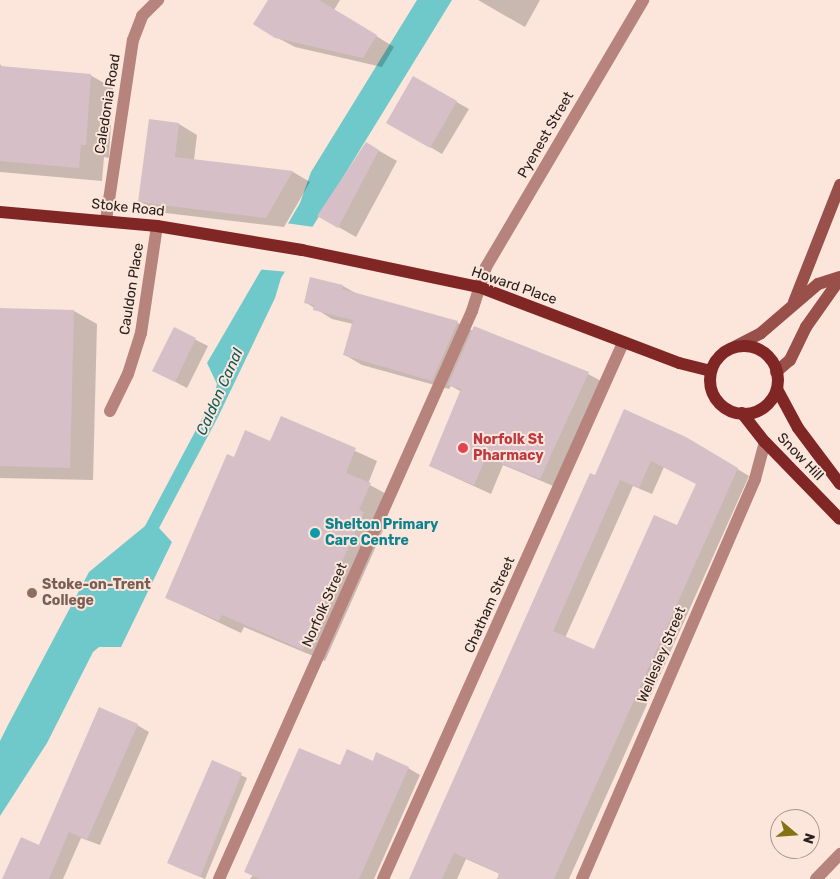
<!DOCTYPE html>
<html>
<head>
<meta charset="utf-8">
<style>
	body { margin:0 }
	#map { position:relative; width:840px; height:879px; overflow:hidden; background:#fce6db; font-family:Rubik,sans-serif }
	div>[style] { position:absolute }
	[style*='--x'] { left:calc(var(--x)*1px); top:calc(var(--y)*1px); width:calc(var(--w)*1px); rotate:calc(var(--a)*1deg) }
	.water>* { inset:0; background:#6fc8c9 }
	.pier>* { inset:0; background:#fce6db }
	.shadow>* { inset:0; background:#0003 }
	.building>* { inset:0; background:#d6bfc7 }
	.minor>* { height:12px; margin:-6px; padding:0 6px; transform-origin:6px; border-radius:6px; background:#b7837d }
	.secondary>* { height:12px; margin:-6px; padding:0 6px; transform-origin:6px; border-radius:6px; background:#99504a }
	.primary>* { height:12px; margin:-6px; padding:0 6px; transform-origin:6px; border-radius:6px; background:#802725 }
	.primary>.ring { margin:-6px; padding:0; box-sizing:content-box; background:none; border:12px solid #802725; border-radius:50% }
	.dots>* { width:14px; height:14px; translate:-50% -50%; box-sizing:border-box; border:2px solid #fce6db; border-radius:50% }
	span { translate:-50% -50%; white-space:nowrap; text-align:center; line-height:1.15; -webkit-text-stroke:4px #fce6db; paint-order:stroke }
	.street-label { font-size:14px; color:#29211d }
	.health-label { font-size:14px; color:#be3a42; font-weight:700 }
	.left { translate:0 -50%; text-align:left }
	.culture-label { font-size:14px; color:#0d838f; font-weight:700 }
	.education-label { font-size:14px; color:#785e54; font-weight:700 }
	.water-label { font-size:15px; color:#0d5b5c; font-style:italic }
	.north { position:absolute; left:770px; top:809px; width:50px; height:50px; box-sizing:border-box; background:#fce6db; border:1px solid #a8978f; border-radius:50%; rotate:108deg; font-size:14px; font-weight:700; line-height:20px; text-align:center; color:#29211d }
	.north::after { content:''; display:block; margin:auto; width:18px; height:22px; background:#837315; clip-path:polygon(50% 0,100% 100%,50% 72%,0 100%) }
</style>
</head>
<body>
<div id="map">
	<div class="water">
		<i style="clip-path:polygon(417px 0,452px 0,281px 278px,275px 298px,218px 417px,159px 528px,172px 542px,121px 647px,99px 647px,93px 652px,47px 743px,0 816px,0 741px,8px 725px,89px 572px,145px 526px,214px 396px,217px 384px,207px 363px,300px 203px,311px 172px)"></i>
	</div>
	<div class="pier">
		<i style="clip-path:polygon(285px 223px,314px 227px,288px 272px,256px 269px)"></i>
	</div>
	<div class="shadow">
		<i style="clip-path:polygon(270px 0,340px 0,334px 10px,394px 47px,382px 67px,295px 47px,276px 37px)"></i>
		<i style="clip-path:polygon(478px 0,540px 0,525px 27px)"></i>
		<i style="clip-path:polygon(0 64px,2px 67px,90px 75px,113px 88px,109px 158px,104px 157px,102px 181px,0 172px)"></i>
		<i style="clip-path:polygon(414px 78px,469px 109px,442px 154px,388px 122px)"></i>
		<i style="clip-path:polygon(150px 121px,179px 124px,197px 135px,194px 160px,293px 172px,310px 182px,284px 227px,157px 212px,139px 201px)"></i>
		<i style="clip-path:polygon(367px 144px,397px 161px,356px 237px,319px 216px)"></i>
		<i style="clip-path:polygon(343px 286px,359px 295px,458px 323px,473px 331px,588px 374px,605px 383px,558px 488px,503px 465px,491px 494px,430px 466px,462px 392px,451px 386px,449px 389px,362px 365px,345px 355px,353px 324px,332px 319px,305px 302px)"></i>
		<i style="clip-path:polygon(0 309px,74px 311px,97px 324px,93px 480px,0 478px)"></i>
		<i style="clip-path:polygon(174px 329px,208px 346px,187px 388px,166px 377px)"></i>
		<i style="clip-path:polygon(281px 417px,377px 461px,368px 484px,392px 497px,380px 523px,385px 526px,325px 661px,244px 627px,241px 633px,167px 598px,234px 459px,271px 442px)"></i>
		<i style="clip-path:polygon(evenodd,686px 438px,749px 476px,569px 879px,498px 879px,500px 874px,466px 859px,457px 879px,410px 879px,596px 477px,686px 438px,664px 467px,697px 484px,677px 526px,594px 650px,565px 638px,633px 486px,652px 494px,664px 467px)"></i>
		<i style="clip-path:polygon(137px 725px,149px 732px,100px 845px,81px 838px,63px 879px,4px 879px,40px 846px)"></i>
		<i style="clip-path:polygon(213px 762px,247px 778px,205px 879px,174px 866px)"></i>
		<i style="clip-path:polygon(340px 767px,408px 768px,420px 775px,374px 879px,250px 879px)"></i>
	</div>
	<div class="building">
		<i style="clip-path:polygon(268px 0,319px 0,377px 35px,363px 58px,275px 38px,253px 24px)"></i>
		<i style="clip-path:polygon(0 66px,91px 74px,86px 145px,81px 145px,79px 168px,0 161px)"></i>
		<i style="clip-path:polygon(413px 76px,457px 101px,430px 148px,386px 123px)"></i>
		<i style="clip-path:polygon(149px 119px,179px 123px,175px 157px,293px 171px,266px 218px,138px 202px)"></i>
		<i style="clip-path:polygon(366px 142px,379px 150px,338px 228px,317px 216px)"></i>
		<i style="clip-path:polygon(310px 277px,343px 285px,342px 289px,458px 321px,432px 381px,343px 355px,353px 320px,313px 310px,314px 305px,304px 303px)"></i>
		<i style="clip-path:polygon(0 308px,74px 310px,70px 468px,0 466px)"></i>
		<i style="clip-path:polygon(474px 326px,589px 372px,540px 479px,486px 457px,474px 485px,429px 466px,461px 389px,448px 385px)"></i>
		<i style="clip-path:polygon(174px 327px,196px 338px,175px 382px,152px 371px)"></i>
		<i style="clip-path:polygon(evenodd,624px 409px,686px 437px,738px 468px,554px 879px,497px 879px,499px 873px,454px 853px,442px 879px,409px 879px,590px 473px,595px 475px,624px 409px,651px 461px,696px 484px,677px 525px,654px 515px,594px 649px,553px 631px,620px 480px,639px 488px,651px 461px)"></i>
		<i style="clip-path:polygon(281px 416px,356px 448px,346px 473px,371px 483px,359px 510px,364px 512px,303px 650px,222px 615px,219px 621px,165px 598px,227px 454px,234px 457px,245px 430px,270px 441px)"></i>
		<i style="clip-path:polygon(99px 707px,138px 724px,87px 840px,69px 832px,49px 879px,2px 879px,21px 837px,39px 845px)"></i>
		<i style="clip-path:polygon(299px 748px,340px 765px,347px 749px,373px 761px,376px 752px,409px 767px,359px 879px,260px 879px,244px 872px)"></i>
		<i style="clip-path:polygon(212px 760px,242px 773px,200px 877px,167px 863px)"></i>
	</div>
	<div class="minor">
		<i style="--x:106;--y:220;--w:182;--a:-81.5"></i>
		<i style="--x:133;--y:40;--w:26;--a:-69"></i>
		<i style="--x:142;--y:16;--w:23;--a:-45"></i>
		<i style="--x:110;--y:411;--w:41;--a:-64.1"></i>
		<i style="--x:128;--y:374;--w:43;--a:-72.4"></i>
		<i style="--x:141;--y:333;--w:108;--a:-81.5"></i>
		<i style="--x:219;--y:879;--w:622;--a:-65.99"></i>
		<i style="--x:472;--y:311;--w:46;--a:-72.3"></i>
		<i style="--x:486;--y:267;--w:310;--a:-59.5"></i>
		<i style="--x:383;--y:879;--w:587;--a:-65.88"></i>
		<i style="--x:582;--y:879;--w:436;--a:-66.6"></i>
		<i style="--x:755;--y:479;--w:38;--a:-75"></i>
		<i style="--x:816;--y:879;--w:35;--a:-46"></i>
	</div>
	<div class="secondary">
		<i style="--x:794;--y:302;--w:126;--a:-68.5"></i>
		<i style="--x:734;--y:347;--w:30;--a:-27"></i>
		<i style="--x:761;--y:333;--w:75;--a:-40.7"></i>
		<i style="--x:818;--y:284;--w:23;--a:-18"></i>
		<i style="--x:776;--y:372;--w:18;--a:-41"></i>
		<i style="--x:790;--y:360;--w:37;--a:-64"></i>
		<i style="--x:806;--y:327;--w:59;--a:-54.7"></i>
	</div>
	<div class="primary">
		<i style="--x:0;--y:212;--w:158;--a:5.1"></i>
		<i style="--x:157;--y:226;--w:147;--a:9.4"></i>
		<i style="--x:302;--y:250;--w:181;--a:11.8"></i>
		<i style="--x:479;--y:287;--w:214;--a:20.8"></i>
		<i style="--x:679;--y:363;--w:33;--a:14"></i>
		<i class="ring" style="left:710px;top:346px;width:56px;height:56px"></i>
		<i style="--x:777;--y:389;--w:44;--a:61.7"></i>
		<i style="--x:798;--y:428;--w:70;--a:53.1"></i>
		<i style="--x:742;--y:413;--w:37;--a:52"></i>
		<i style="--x:765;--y:442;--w:107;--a:45.8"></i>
	</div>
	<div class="dots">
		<i style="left:463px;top:448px;background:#e0444e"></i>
		<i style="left:315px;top:533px;background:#0f9aa8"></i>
		<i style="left:32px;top:593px;background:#8d6e63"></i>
	</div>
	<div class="street-label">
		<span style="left:108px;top:104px;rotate:-81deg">Caledonia Road</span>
		<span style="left:546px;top:135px;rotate:-60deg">Pyenest Street</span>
		<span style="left:128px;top:208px;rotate:6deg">Stoke Road</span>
		<span style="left:514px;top:286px;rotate:19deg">Howard Place</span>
		<span style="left:132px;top:289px;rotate:-81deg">Cauldon Place</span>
		<span style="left:800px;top:457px;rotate:46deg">Snow Hill</span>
		<span style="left:325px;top:605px;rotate:-66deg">Norfolk Street</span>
		<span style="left:490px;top:605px;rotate:-66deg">Chatham Street</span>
		<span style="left:662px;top:655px;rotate:-67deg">Wellesley Street</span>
	</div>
	<div class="health-label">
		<span class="left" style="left:473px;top:448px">Norfolk St<br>Pharmacy</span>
	</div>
	<div class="culture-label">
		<span class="left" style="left:325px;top:533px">Shelton Primary<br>Care Centre</span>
	</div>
	<div class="education-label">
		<span class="left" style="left:42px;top:593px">Stoke-on-Trent<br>College</span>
	</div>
	<div class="water-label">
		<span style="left:220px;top:392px;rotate:-66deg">Caldon Canal</span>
	</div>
	<div class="north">N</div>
</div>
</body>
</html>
